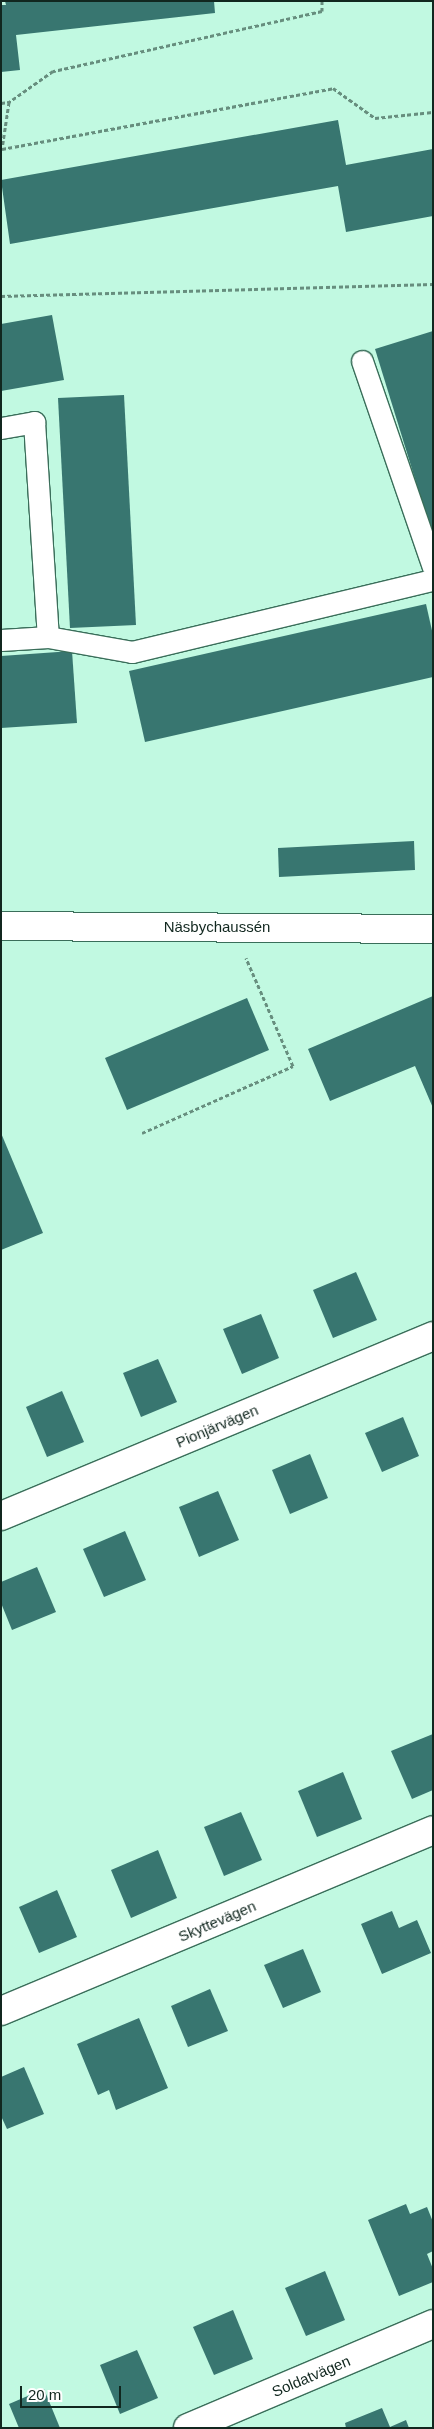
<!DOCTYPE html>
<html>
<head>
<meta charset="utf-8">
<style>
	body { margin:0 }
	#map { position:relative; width:434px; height:2429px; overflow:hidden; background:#c1f9e1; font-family:Helvetica,sans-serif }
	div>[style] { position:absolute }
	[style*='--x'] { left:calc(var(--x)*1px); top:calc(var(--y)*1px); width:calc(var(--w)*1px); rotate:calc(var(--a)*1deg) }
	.building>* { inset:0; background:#387670 }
	.path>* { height:3px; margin-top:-1.5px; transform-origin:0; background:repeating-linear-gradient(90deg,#678e7e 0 4px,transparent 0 6.5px) }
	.roads { filter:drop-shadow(1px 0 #3a6e5a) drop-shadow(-1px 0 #3a6e5a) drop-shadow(0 1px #3a6e5a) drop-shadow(0 -1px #3a6e5a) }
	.pedestrian>* { height:21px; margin:-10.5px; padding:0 10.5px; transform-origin:10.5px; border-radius:10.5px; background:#fff }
	.minor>* { height:28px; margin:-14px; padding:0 14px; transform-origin:14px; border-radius:14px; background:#fff }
	.tertiary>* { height:28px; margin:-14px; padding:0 14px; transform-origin:14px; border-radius:14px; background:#fff }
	span { translate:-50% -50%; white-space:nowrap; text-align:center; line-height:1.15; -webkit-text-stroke:5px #fff; paint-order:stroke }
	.street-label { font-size:15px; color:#11271f }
	.frame { position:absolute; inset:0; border:2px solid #11271f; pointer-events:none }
	.scale { position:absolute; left:20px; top:2386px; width:101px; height:22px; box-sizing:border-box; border:2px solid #11271f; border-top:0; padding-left:6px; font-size:15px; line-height:18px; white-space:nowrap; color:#11271f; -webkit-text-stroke:4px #fff; paint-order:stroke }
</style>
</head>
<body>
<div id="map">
	<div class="building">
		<i style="clip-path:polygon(5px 1px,214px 1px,215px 13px,16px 35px,20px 70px,1px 72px,1px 5px,6px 5px)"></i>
		<i style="clip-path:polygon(338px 120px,346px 165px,433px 149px,433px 216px,346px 232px,338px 186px,10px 244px,1px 180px)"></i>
		<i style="clip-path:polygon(52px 315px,64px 380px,1px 391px,1px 324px)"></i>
		<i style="clip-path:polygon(433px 331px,433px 534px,432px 534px,375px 349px)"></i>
		<i style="clip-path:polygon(124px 395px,136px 625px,70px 628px,58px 398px)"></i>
		<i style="clip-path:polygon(426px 604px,433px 635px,433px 677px,145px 742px,129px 671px)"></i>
		<i style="clip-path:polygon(72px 651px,77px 723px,1px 728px,1px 656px)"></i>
		<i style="clip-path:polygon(414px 841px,415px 870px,279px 877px,278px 848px)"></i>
		<i style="clip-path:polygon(433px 996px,433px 1108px,415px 1066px,330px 1101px,308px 1049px)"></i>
		<i style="clip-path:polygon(247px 998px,269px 1050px,127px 1110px,105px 1058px)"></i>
		<i style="clip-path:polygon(1px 1133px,43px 1233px,1px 1250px)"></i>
		<i style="clip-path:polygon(356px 1272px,377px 1320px,333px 1338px,313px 1290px)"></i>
		<i style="clip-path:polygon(261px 1314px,279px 1358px,242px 1374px,223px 1329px)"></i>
		<i style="clip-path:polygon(158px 1359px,177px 1402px,141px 1417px,123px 1373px)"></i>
		<i style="clip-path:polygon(62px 1391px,84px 1442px,47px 1457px,26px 1407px)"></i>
		<i style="clip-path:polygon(403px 1417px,419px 1456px,382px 1472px,365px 1433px)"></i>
		<i style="clip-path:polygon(310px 1454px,328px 1498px,290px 1514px,272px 1470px)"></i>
		<i style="clip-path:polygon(218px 1491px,239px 1540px,199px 1557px,179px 1507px)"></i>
		<i style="clip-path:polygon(125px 1531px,146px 1580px,104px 1597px,83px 1549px)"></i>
		<i style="clip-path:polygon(37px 1567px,56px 1612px,12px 1630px,1px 1603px,1px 1582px)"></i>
		<i style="clip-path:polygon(433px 1734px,433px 1790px,412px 1799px,391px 1751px)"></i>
		<i style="clip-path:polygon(343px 1772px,362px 1819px,317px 1837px,298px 1791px)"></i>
		<i style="clip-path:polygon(241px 1812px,262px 1860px,224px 1876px,204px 1827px)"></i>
		<i style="clip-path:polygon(158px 1850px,177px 1898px,131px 1918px,111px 1870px)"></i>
		<i style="clip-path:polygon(57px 1890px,77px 1937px,39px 1953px,19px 1907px)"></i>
		<i style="clip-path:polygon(392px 1911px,399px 1928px,417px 1920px,431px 1953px,382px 1974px,361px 1924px)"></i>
		<i style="clip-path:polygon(303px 1949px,321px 1992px,283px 2008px,264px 1965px)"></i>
		<i style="clip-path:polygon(210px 1989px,228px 2031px,188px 2047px,171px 2006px)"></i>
		<i style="clip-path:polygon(139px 2018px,168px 2088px,116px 2110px,109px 2090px,98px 2095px,77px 2044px)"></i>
		<i style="clip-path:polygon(24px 2067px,44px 2114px,7px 2129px,1px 2116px,1px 2077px)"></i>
		<i style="clip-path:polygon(406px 2204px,410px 2214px,427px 2207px,433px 2222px,433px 2251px,427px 2254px,433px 2269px,433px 2282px,399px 2296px,368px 2220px)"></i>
		<i style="clip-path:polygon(325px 2271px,345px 2320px,306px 2336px,285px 2288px)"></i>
		<i style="clip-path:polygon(233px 2310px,253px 2359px,214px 2375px,193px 2327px)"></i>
		<i style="clip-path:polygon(137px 2350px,158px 2398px,120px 2414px,100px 2365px)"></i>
		<i style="clip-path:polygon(44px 2389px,60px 2428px,19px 2428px,9px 2404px)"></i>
		<i style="clip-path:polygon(382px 2408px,390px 2427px,406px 2420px,409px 2428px,346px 2428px,345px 2423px)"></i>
	</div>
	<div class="path">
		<i style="--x:322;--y:1;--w:10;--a:90"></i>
		<i style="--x:322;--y:11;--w:276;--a:167.4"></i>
		<i style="--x:53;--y:71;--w:54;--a:144.8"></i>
		<i style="--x:9;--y:102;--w:48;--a:98.5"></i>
		<i style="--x:2;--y:149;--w:337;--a:-10.4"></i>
		<i style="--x:333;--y:88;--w:52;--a:35.5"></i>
		<i style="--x:375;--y:118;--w:58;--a:-5.9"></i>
		<i style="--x:1;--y:103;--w:8;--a:-7"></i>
		<i style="--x:1;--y:296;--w:432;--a:-1.6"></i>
		<i style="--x:142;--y:1133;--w:165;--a:-23.9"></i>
		<i style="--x:293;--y:1066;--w:118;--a:-113.5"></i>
	</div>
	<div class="roads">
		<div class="pedestrian">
			<i style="--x:362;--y:361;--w:218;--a:71"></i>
			<i style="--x:1;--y:428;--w:34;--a:-10"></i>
			<i style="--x:34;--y:422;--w:215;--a:86.3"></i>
			<i style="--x:48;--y:637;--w:47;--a:176.3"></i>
			<i style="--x:48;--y:637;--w:85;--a:10.1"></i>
			<i style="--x:132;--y:652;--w:309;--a:-13.5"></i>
		</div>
		<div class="minor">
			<i style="--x:1;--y:1516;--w:468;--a:-22.6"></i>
			<i style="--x:1;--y:2011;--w:468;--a:-22.7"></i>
			<i style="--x:188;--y:2428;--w:266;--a:-23"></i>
		</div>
		<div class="tertiary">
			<i style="--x:1;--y:926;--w:432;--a:0.4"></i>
		</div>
	</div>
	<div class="street-label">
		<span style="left:217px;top:927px">Näsbychaussén</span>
		<span style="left:217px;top:1426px;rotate:-23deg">Pionjärvägen</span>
		<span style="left:217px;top:1921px;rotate:-23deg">Skyttevägen</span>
		<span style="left:311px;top:2376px;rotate:-23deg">Soldatvägen</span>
	</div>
	<div class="frame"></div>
	<div class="scale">20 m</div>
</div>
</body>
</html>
